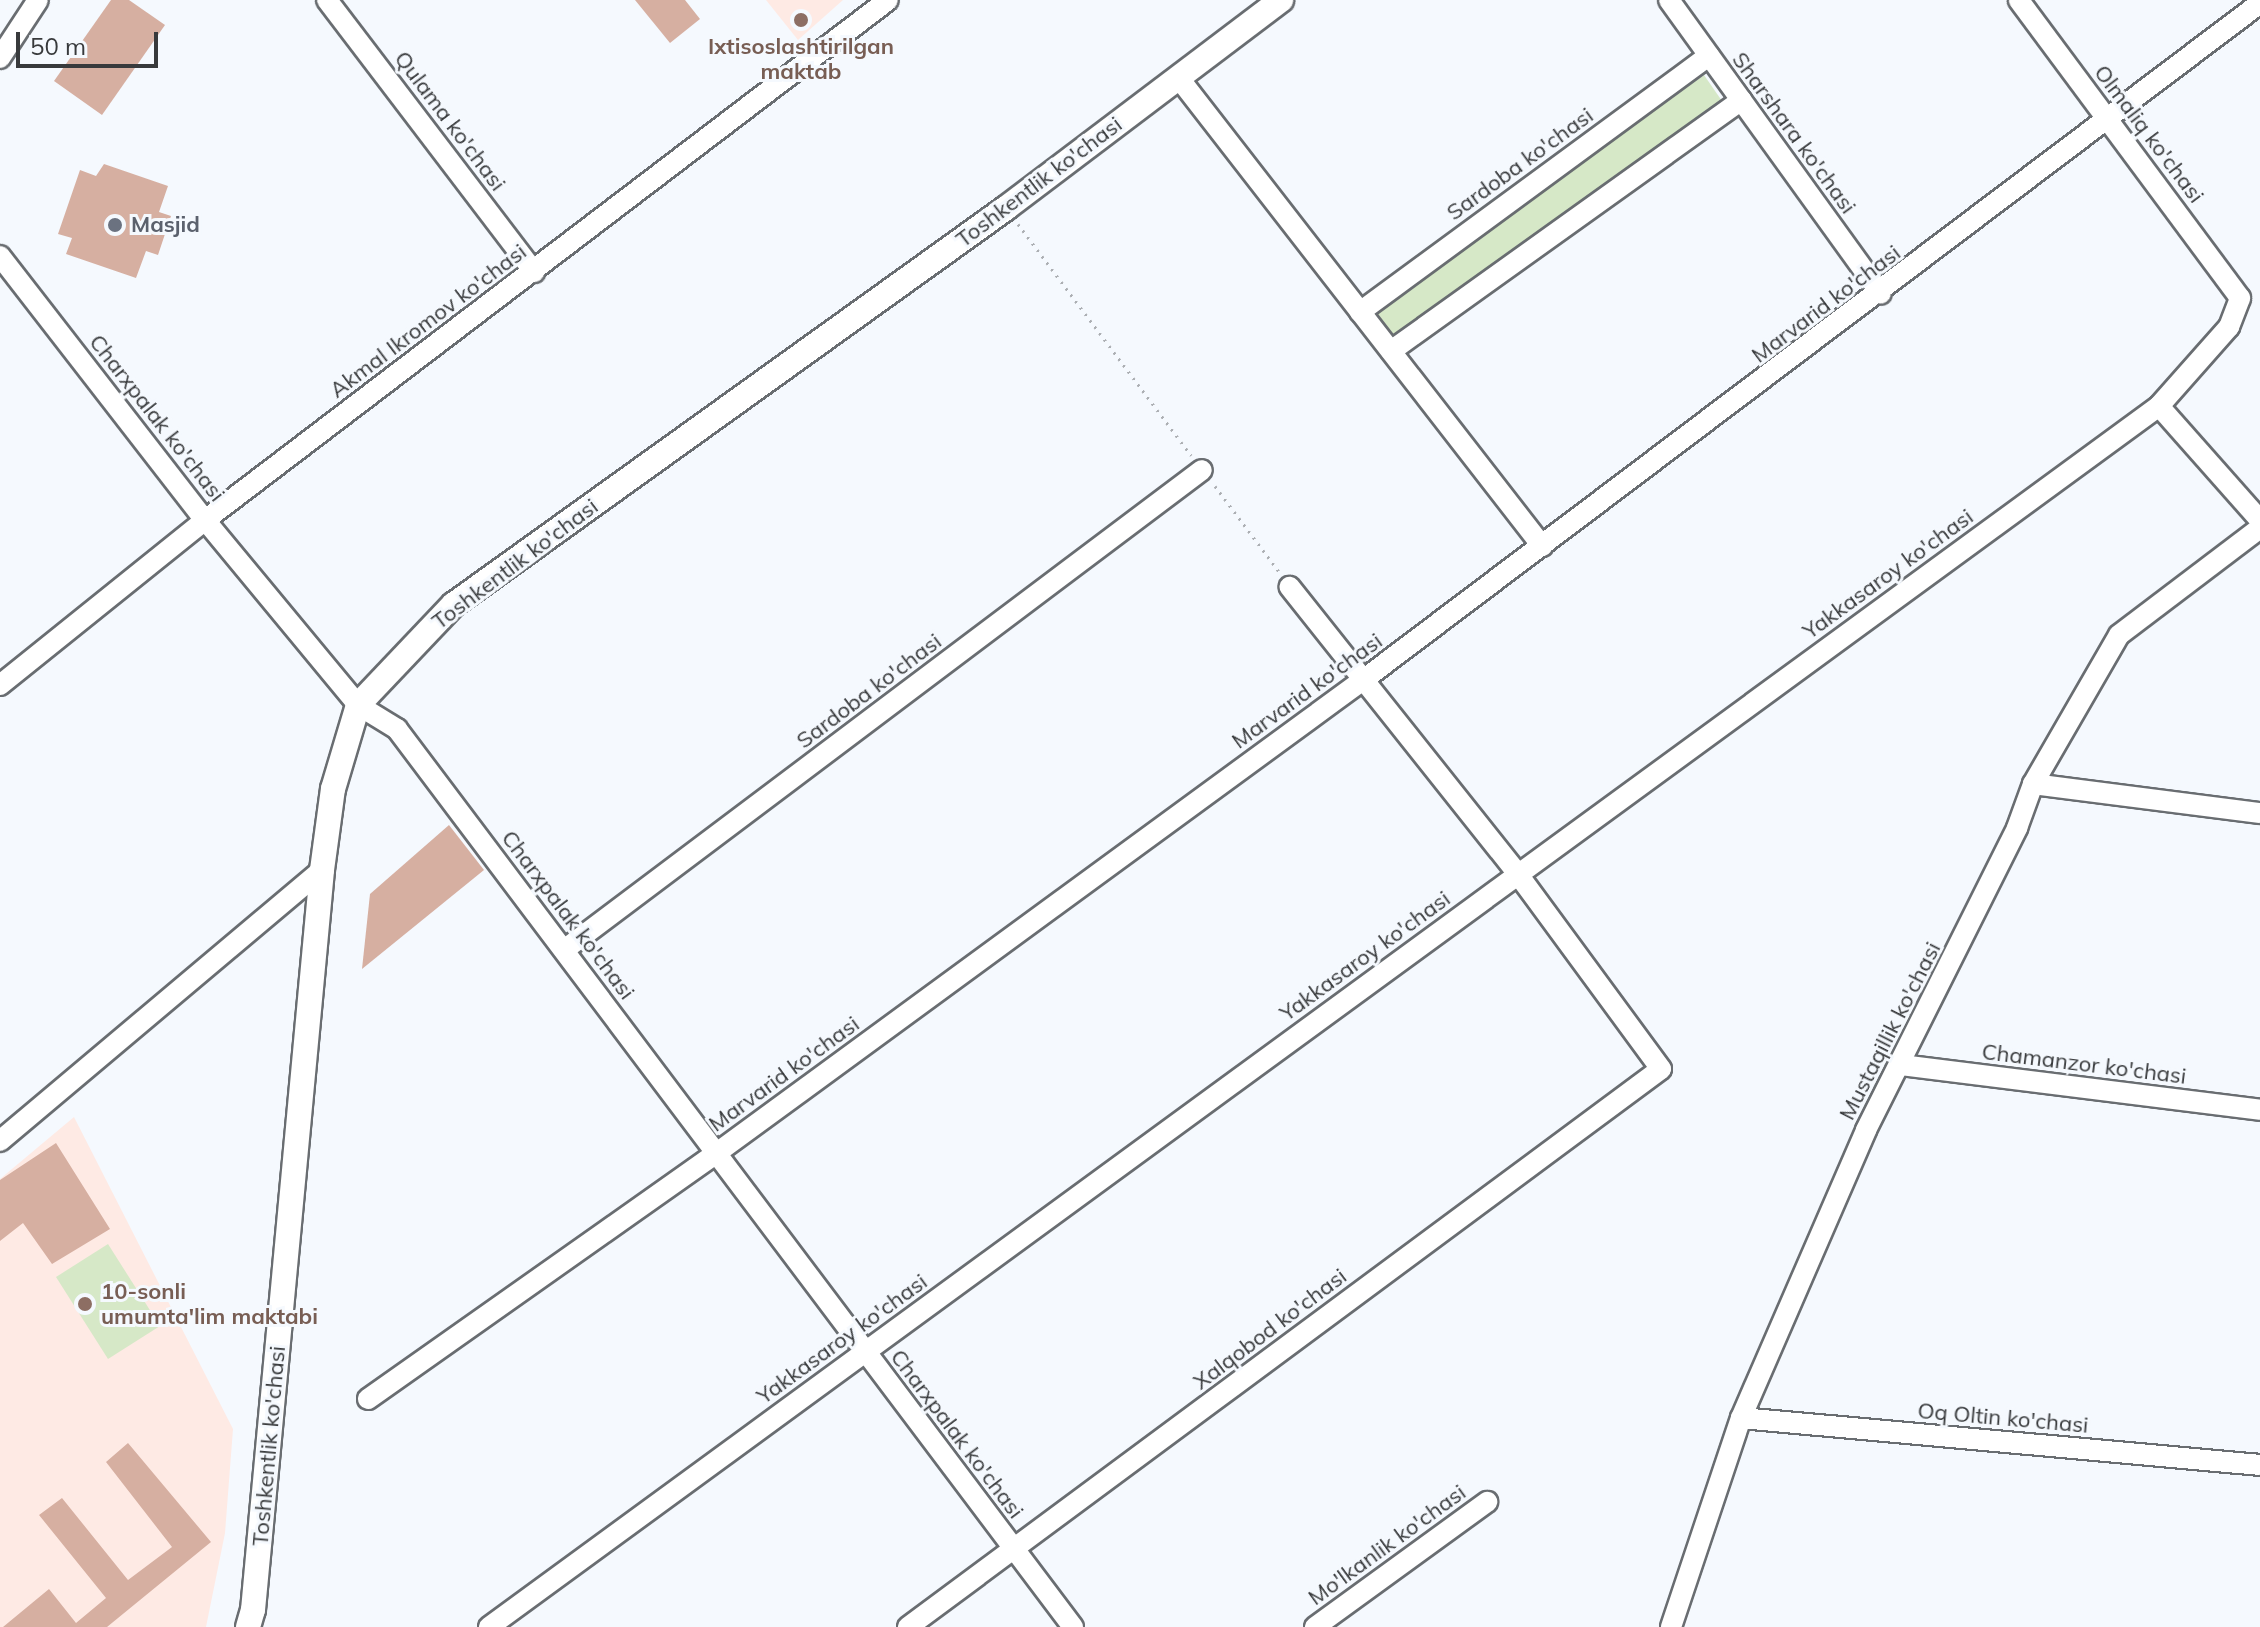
<!DOCTYPE html>
<html>
<head>
<meta charset="utf-8">
<style>
	body { margin:0 }
	#map { position:relative; width:2260px; height:1627px; overflow:hidden; background:#f5f9fe; font-family:Mulish,sans-serif }
	div>[style] { position:absolute }
	[style*='--x'] { left:calc(var(--x)*1px); top:calc(var(--y)*1px); width:calc(var(--w)*1px); rotate:calc(var(--a)*1deg) }
	.education>* { inset:0; background:#feeae4 }
	.green>* { inset:0; background:#d6e8c7 }
	.building>* { inset:0; background:#d6afa1 }
	.path>* { height:3px; margin-top:-1.5px; transform-origin:0; background:repeating-linear-gradient(90deg,#acafb3 0 2px,transparent 0 8px) }
	.roads { filter:drop-shadow(2px 0 #696d71) drop-shadow(-2px 0 #696d71) drop-shadow(0 2px #696d71) drop-shadow(0 -2px #696d71) }
	.minor>* { height:20px; margin:-10px; padding:0 10px; transform-origin:10px; border-radius:10px; background:#fff }
	.major>* { height:24px; margin:-12px; padding:0 12px; transform-origin:12px; border-radius:12px; background:#fff }
	.dots>* { width:22px; height:22px; translate:-50% -50%; box-sizing:border-box; border:4px solid #f5f9fe; border-radius:50% }
	span { translate:-50% -50%; white-space:nowrap; text-align:center; line-height:1.15; -webkit-text-stroke:6px #f5f9fe; paint-order:stroke }
	.education-label { font-size:22px; color:#785e54; font-weight:700 }
	.left { translate:0 -50%; text-align:left }
	.street-label { font-size:22px; color:#383a3c }
	.worship-label { font-size:22px; color:#5b616d; font-weight:700 }
	.scale { position:absolute; left:16px; top:32px; width:142px; height:36px; box-sizing:border-box; border:4px solid #383a3c; border-top:0; padding-left:10px; font-size:24px; line-height:28px; white-space:nowrap; color:#383a3c; -webkit-text-stroke:6px #f5f9fe; paint-order:stroke }
</style>
</head>
<body>
<div id="map">
	<div class="education">
		<i style="clip-path:polygon(766px 0,843px 0,798px 40px)"></i>
		<i style="clip-path:polygon(74px 1117px,233px 1429px,225px 1533px,206px 1627px,0 1627px,0 1179px)"></i>
	</div>
	<div class="green">
		<i style="clip-path:polygon(1704px 75px,1722px 101px,1392px 336px,1374px 310px)"></i>
		<i style="clip-path:polygon(108px 1244px,160px 1326px,108px 1359px,56px 1277px)"></i>
	</div>
	<div class="building">
		<i style="clip-path:polygon(111px 0,129px 0,165px 25px,102px 115px,54px 81px)"></i>
		<i style="clip-path:polygon(635px 0,685px 0,700px 19px,670px 43px)"></i>
		<i style="clip-path:polygon(104px 164px,168px 186px,159px 212px,171px 216px,158px 255px,146px 251px,136px 278px,66px 254px,72px 238px,58px 234px,80px 170px,96px 176px)"></i>
		<i style="clip-path:polygon(449px 825px,484px 870px,362px 969px,370px 894px)"></i>
		<i style="clip-path:polygon(56px 1143px,110px 1229px,52px 1264px,23px 1223px,0 1241px,0 1180px)"></i>
		<i style="clip-path:polygon(128px 1443px,211px 1542px,107px 1627px,3px 1627px,49px 1589px,76px 1623px,106px 1598px,39px 1515px,62px 1498px,128px 1580px,172px 1547px,106px 1462px)"></i>
	</div>
	<div class="path">
		<i style="--x:1018;--y:224;--w:289;--a:53.2"></i>
		<i style="--x:1215;--y:486;--w:109;--a:53.2"></i>
	</div>
	<div class="roads">
		<div class="minor">
			<i style="--x:327;--y:0;--w:342;--a:52.7"></i>
			<i style="--x:1669;--y:0;--w:362;--a:54.2"></i>
			<i style="--x:0;--y:58;--w:69;--a:-56.8"></i>
			<i style="--x:1178;--y:77;--w:594;--a:52.18"></i>
			<i style="--x:0;--y:256;--w:334;--a:52.2"></i>
			<i style="--x:205;--y:520;--w:240;--a:50.4"></i>
			<i style="--x:358;--y:705;--w:46;--a:31.6"></i>
			<i style="--x:397;--y:729;--w:1124;--a:53.03"></i>
			<i style="--x:1360;--y:312;--w:433;--a:-36.3"></i>
			<i style="--x:1391;--y:351;--w:431;--a:-35.6"></i>
			<i style="--x:2159;--y:406;--w:152;--a:48.5"></i>
			<i style="--x:0;--y:685;--w:263;--a:-38.8"></i>
			<i style="--x:205;--y:520;--w:858;--a:-37.28"></i>
			<i style="--x:2033;--y:784;--w:229;--a:7.3"></i>
			<i style="--x:564;--y:950;--w:798;--a:-36.96"></i>
			<i style="--x:1901;--y:1065;--w:362;--a:7.1"></i>
			<i style="--x:0;--y:1141;--w:421;--a:-40.1"></i>
			<i style="--x:368;--y:1399;--w:428;--a:-35.2"></i>
			<i style="--x:718;--y:1152;--w:799;--a:-36.2"></i>
			<i style="--x:1363;--y:680;--w:1124;--a:-37.04"></i>
			<i style="--x:1741;--y:1418;--w:521;--a:5.17"></i>
			<i style="--x:489;--y:1627;--w:2069;--a:-36.17"></i>
			<i style="--x:2159;--y:406;--w:106;--a:-48.5"></i>
			<i style="--x:2229;--y:327;--w:31;--a:-69"></i>
			<i style="--x:2240;--y:298;--w:371;--a:-126.6"></i>
			<i style="--x:908;--y:1627;--w:937;--a:-36.54"></i>
			<i style="--x:1661;--y:1069;--w:242;--a:-126.3"></i>
			<i style="--x:1518;--y:874;--w:367;--a:-128.5"></i>
			<i style="--x:1315;--y:1627;--w:213;--a:-36"></i>
			<i style="--x:1671;--y:1627;--w:220;--a:-71.5"></i>
			<i style="--x:1741;--y:1418;--w:314;--a:-66.5"></i>
			<i style="--x:1866;--y:1130;--w:338;--a:-63.4"></i>
			<i style="--x:2017;--y:828;--w:47;--a:-70"></i>
			<i style="--x:2033;--y:784;--w:172;--a:-60"></i>
			<i style="--x:2119;--y:635;--w:177;--a:-37.2"></i>
		</div>
		<div class="major">
			<i style="--x:248;--y:1627;--w:18;--a:-74"></i>
			<i style="--x:253;--y:1610;--w:743;--a:-84.67"></i>
			<i style="--x:322;--y:870;--w:82;--a:-82.3"></i>
			<i style="--x:333;--y:789;--w:88;--a:-73.4"></i>
			<i style="--x:358;--y:705;--w:138;--a:-46.5"></i>
			<i style="--x:453;--y:605;--w:681;--a:-35.67"></i>
			<i style="--x:1006;--y:208;--w:345;--a:-37.1"></i>
		</div>
	</div>
	<div class="dots">
		<i style="left:801px;top:20px;background:#8d6e63"></i>
		<i style="left:115px;top:225px;background:#6b7280"></i>
		<i style="left:85px;top:1304px;background:#8d6e63"></i>
	</div>
	<div class="education-label">
		<span style="left:801px;top:59px">Ixtisoslashtirilgan<br>maktab</span>
		<span class="left" style="left:101px;top:1304px">10-sonli<br>umumta'lim maktabi</span>
	</div>
	<div class="street-label">
		<span style="left:450px;top:121px;rotate:53deg">Qulama ko'chasi</span>
		<span style="left:1794px;top:133px;rotate:54deg">Sharshara ko'chasi</span>
		<span style="left:2149px;top:134px;rotate:53deg">Olmaliq ko'chasi</span>
		<span style="left:1520px;top:164px;rotate:-36deg">Sardoba ko'chasi</span>
		<span style="left:1039px;top:182px;rotate:-37deg">Toshkentlik ko'chasi</span>
		<span style="left:1826px;top:304px;rotate:-37deg">Marvarid ko'chasi</span>
		<span style="left:428px;top:321px;rotate:-37deg">Akmal Ikromov ko'chasi</span>
		<span style="left:157px;top:418px;rotate:52deg">Charxpalak ko'chasi</span>
		<span style="left:515px;top:564px;rotate:-37deg">Toshkentlik ko'chasi</span>
		<span style="left:1888px;top:574px;rotate:-36deg">Yakkasaroy ko'chasi</span>
		<span style="left:869px;top:691px;rotate:-37deg">Sardoba ko'chasi</span>
		<span style="left:1307px;top:691px;rotate:-36deg">Marvarid ko'chasi</span>
		<span style="left:568px;top:915px;rotate:53deg">Charxpalak ko'chasi</span>
		<span style="left:1365px;top:956px;rotate:-36deg">Yakkasaroy ko'chasi</span>
		<span style="left:1890px;top:1031px;rotate:-63deg">Mustaqillik ko'chasi</span>
		<span style="left:2084px;top:1064px;rotate:7deg">Chamanzor ko'chasi</span>
		<span style="left:784px;top:1074px;rotate:-36deg">Marvarid ko'chasi</span>
		<span style="left:1270px;top:1329px;rotate:-37deg">Xalqobod ko'chasi</span>
		<span style="left:842px;top:1339px;rotate:-36deg">Yakkasaroy ko'chasi</span>
		<span style="left:2003px;top:1418px;rotate:5deg">Oq Oltin ko'chasi</span>
		<span style="left:957px;top:1434px;rotate:53deg">Charxpalak ko'chasi</span>
		<span style="left:269px;top:1446px;rotate:-85deg">Toshkentlik ko'chasi</span>
		<span style="left:1387px;top:1545px;rotate:-36deg">Mo'lkanlik ko'chasi</span>
	</div>
	<div class="worship-label">
		<span class="left" style="left:131px;top:225px">Masjid</span>
	</div>
	<div class="scale">50 m</div>
</div>
</body>
</html>
